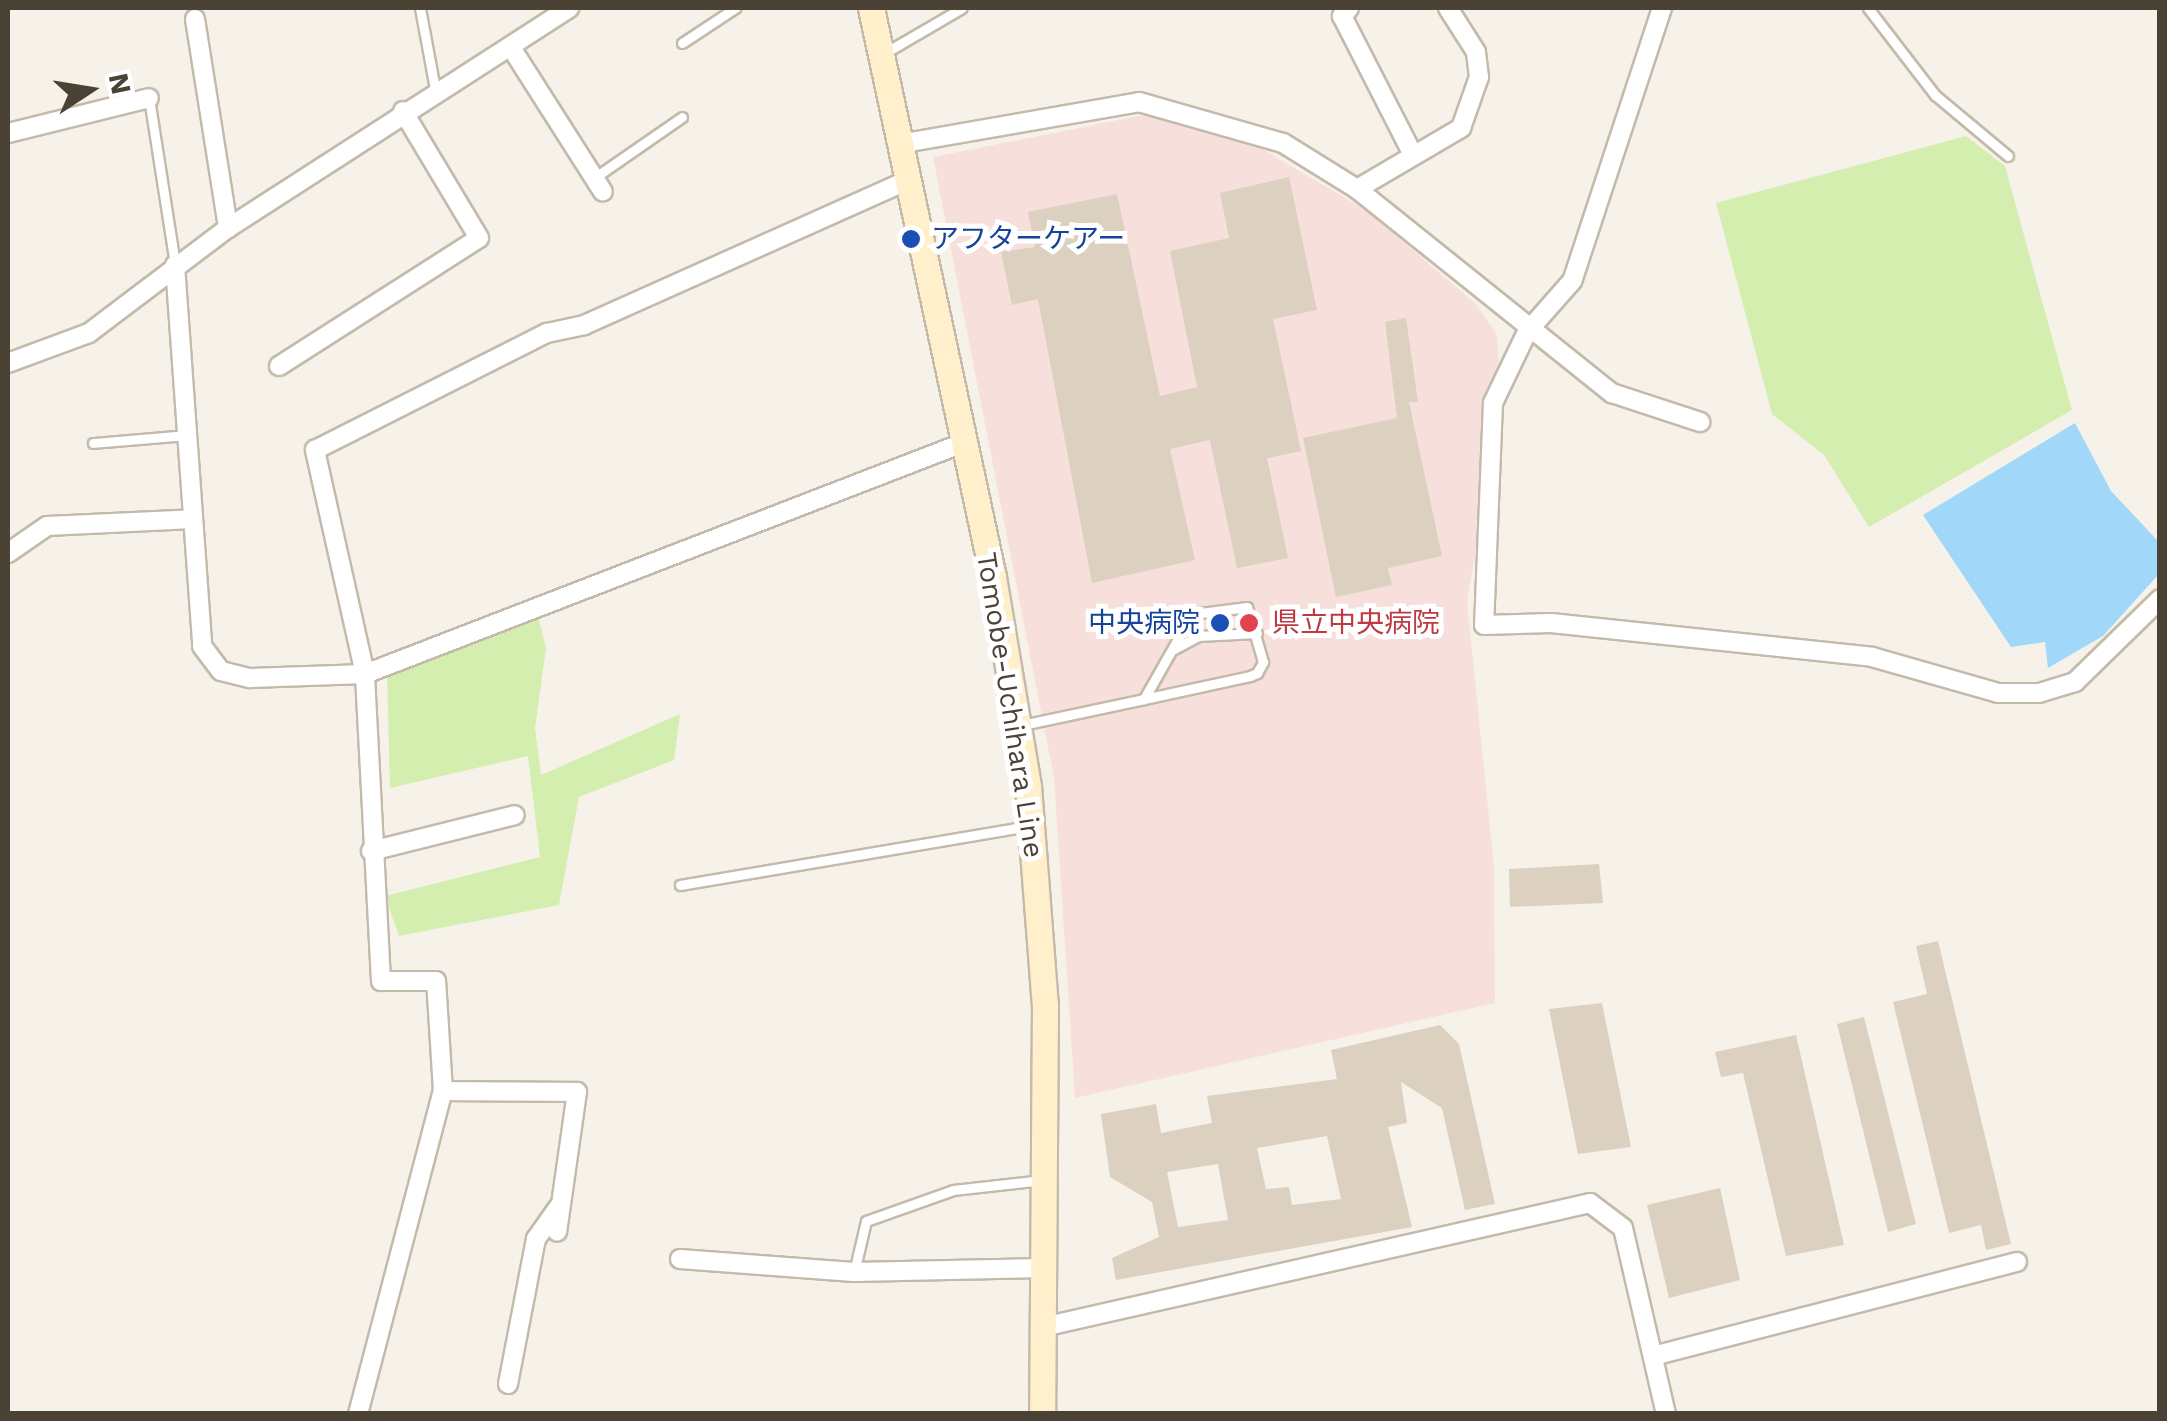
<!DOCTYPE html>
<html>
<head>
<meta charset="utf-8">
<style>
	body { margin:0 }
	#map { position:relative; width:2167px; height:1421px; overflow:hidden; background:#f6f2ea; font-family:"Work Sans","Noto Sans JP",sans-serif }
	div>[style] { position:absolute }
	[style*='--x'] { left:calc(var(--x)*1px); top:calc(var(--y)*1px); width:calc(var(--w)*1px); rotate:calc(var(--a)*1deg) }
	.medical>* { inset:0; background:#f7dfdc }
	.green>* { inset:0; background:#d4eeaf }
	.water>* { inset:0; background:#a1d7f8 }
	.building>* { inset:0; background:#dcd0c0 }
	.roads { filter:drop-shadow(2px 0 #c3baab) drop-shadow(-2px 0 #c3baab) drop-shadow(0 2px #c3baab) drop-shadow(0 -2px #c3baab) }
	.service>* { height:9px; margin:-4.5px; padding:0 4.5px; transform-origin:4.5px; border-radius:4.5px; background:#fff }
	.minor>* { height:18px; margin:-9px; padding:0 9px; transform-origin:9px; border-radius:9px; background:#fff }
	.secondary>* { height:25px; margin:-12.5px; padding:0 12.5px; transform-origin:12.5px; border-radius:12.5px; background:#fff0cb }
	.dots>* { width:28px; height:28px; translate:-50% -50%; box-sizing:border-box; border:5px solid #fff; border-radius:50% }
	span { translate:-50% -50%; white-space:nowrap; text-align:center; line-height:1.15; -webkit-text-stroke:10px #fff; paint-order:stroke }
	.transit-label { font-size:28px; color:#164399 }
	.left { translate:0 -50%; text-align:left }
	.right { translate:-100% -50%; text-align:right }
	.health-label { font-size:28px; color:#be3a42 }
	.street-label { font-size:28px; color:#4b4236 }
	.frame { position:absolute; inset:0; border:10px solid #4b4236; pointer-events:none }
	.north { position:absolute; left:40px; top:40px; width:100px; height:100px; -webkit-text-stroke:8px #fff; paint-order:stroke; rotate:78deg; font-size:28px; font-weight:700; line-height:40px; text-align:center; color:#4b4236 }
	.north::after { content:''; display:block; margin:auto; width:35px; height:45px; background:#4b4236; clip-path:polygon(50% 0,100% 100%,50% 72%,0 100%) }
</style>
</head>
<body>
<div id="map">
	<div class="medical">
		<i style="clip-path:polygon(1143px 115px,1245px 139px,1366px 210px,1476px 304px,1497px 335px,1501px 398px,1467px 602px,1494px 866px,1495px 1003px,1075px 1098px,1054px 778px,933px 157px)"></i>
	</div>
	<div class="green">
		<i style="clip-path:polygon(1966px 136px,2005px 166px,2072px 410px,1869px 527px,1824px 455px,1772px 414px,1716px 203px)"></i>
		<i style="clip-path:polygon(538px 616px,546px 648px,535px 728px,541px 775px,680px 714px,674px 760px,579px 797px,559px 905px,399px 936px,385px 896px,540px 857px,528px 756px,390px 788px,387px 674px)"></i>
	</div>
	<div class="water">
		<i style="clip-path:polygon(2075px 423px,2111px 491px,2159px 542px,2159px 574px,2103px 636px,2048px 668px,2045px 642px,2011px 647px,1923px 515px)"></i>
	</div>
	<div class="building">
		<i style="clip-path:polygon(1289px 177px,1317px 310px,1273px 319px,1301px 451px,1267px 458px,1288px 558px,1237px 568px,1210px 440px,1170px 449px,1195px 560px,1092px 583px,1038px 299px,1012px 305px,1001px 252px,1035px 247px,1028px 212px,1117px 194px,1160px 396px,1197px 387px,1170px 251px,1229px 238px,1220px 193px)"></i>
		<i style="clip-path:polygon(1406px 318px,1418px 402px,1409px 402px,1442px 556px,1388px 568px,1392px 585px,1336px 597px,1303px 438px,1397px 418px,1385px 322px)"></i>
		<i style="clip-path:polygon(1599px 864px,1603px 903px,1510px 907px,1509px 869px)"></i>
		<i style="clip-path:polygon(1938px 941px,2011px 1244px,1986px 1250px,1981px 1225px,1949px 1233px,1893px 1002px,1927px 994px,1916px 946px)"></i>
		<i style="clip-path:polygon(1602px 1003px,1631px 1147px,1578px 1154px,1549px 1009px)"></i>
		<i style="clip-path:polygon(1864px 1017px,1916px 1224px,1888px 1232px,1837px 1024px)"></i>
		<i style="clip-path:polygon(evenodd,1440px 1025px,1459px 1044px,1495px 1204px,1465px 1210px,1442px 1108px,1401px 1082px,1407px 1123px,1388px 1127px,1412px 1227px,1116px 1280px,1112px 1258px,1159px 1237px,1152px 1202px,1110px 1177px,1101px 1114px,1156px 1104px,1161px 1133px,1212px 1123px,1207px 1096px,1337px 1079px,1331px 1050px,1440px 1025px,1327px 1136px,1341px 1199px,1292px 1205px,1289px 1187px,1266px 1189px,1257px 1148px,1327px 1136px,1440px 1025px,1218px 1164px,1228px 1220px,1178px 1227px,1167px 1172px,1218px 1164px)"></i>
		<i style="clip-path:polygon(1796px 1035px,1844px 1245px,1786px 1256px,1743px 1073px,1721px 1077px,1715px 1052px)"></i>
		<i style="clip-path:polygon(1720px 1188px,1740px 1280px,1669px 1298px,1647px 1205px)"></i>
	</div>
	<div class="roads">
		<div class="service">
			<i style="--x:420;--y:8;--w:82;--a:79.5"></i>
			<i style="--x:1868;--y:8;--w:110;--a:52.4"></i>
			<i style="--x:1935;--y:95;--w:95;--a:39.9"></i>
			<i style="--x:682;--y:43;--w:64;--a:-33.4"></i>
			<i style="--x:883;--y:54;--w:91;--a:-30.2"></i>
			<i style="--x:149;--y:98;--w:168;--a:81.1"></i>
			<i style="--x:594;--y:178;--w:107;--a:-34.7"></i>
			<i style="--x:93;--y:443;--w:93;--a:-4.9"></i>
			<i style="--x:1174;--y:649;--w:27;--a:-28"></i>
			<i style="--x:1198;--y:636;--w:59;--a:-2.9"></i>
			<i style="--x:1022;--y:725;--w:125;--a:-12"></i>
			<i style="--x:1144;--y:699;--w:108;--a:-12.2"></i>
			<i style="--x:1250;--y:676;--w:8;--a:-23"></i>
			<i style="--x:1257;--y:673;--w:13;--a:-61"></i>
			<i style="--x:1263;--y:662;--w:57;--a:-106.2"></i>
			<i style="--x:1247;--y:607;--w:55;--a:172.7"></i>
			<i style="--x:1192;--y:614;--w:98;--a:119.5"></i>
			<i style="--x:680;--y:885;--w:355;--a:-9.6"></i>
			<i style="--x:854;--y:1272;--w:52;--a:-76.8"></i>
			<i style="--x:866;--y:1221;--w:92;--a:-19.6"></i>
			<i style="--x:953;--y:1190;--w:90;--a:-6.4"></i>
		</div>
		<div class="minor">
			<i style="--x:1349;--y:8;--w:11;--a:131"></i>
			<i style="--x:1342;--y:16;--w:156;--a:62.9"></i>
			<i style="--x:1662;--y:8;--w:287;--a:108.2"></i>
			<i style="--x:1572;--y:281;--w:68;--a:131.4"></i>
			<i style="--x:1527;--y:332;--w:79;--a:115.6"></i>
			<i style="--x:1493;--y:403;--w:222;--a:92.3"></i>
			<i style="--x:1484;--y:625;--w:67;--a:-1.7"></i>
			<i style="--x:1551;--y:623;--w:323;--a:6"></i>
			<i style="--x:1872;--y:657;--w:131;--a:15.9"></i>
			<i style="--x:1998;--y:693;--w:41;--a:0"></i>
			<i style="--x:2039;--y:693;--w:38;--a:-17"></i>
			<i style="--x:2075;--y:682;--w:119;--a:-44.3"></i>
			<i style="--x:195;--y:19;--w:212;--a:81"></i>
			<i style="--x:512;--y:49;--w:169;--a:57.5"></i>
			<i style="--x:8;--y:133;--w:145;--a:-13.9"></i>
			<i style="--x:899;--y:144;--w:244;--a:-9.9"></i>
			<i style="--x:1139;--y:102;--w:150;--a:15.9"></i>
			<i style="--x:1283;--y:143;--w:87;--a:31.9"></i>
			<i style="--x:1357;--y:189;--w:327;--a:38.7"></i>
			<i style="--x:1612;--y:393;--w:93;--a:18.2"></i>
			<i style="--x:1357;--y:189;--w:121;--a:-30.4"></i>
			<i style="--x:1461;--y:128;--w:54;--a:-70.6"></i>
			<i style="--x:1479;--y:77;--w:25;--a:-97"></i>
			<i style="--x:1476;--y:52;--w:52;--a:-122.5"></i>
			<i style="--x:175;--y:265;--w:382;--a:85.9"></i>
			<i style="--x:202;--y:646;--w:31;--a:53"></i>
			<i style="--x:221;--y:671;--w:30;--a:14"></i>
			<i style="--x:250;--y:678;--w:115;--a:-2"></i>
			<i style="--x:365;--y:674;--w:641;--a:-21.12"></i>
			<i style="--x:8;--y:363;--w:86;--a:-20.3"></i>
			<i style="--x:89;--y:333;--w:174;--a:-37.1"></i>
			<i style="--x:228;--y:228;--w:406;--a:-32.8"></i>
			<i style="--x:279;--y:366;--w:237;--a:-32.6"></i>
			<i style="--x:479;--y:238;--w:148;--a:-120.9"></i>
			<i style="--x:8;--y:553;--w:47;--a:-34.7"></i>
			<i style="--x:47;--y:526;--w:146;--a:-2.7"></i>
			<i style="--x:371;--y:851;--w:148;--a:-14"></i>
			<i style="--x:443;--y:1091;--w:134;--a:0.4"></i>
			<i style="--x:577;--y:1092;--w:141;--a:98.1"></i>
			<i style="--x:680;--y:1259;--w:174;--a:4.3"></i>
			<i style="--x:854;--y:1272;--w:190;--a:-1.2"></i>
			<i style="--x:1043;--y:1327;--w:561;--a:-12.77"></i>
			<i style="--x:1590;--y:1203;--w:41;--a:37.1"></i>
			<i style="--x:1623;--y:1228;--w:191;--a:77"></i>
			<i style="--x:1653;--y:1356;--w:376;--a:-14.5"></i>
			<i style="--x:508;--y:1384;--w:148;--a:-79.1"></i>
			<i style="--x:536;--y:1239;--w:39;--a:-55"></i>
			<i style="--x:358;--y:1414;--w:334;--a:-75.3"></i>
			<i style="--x:443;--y:1091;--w:110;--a:-93.6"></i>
			<i style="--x:436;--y:981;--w:55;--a:180"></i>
			<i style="--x:381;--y:981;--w:307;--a:-93"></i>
			<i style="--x:365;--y:674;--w:230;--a:-102.6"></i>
			<i style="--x:315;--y:450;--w:260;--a:-26.8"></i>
			<i style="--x:547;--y:333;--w:38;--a:-12"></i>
			<i style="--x:584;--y:325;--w:353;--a:-24.1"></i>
		</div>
		<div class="secondary">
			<i style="--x:871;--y:8;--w:582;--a:77.9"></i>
			<i style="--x:993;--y:577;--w:212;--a:80.5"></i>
			<i style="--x:1028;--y:786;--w:220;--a:85.6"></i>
			<i style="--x:1045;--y:1005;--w:409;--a:90.4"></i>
		</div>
	</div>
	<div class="dots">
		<i style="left:911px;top:239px;background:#1a4fb4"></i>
		<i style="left:1220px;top:623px;background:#1a4fb4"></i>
		<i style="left:1249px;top:623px;background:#e0444e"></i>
	</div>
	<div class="transit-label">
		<span class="left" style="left:931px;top:239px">アフターケアー</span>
		<span class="right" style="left:1200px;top:623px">中央病院</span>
	</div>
	<div class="health-label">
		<span class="left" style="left:1272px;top:623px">県立中央病院</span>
	</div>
	<div class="street-label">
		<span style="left:1010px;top:705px;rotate:81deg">Tomobe-Uchihara Line</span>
	</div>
	<div class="frame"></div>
	<div class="north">N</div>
</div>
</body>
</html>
